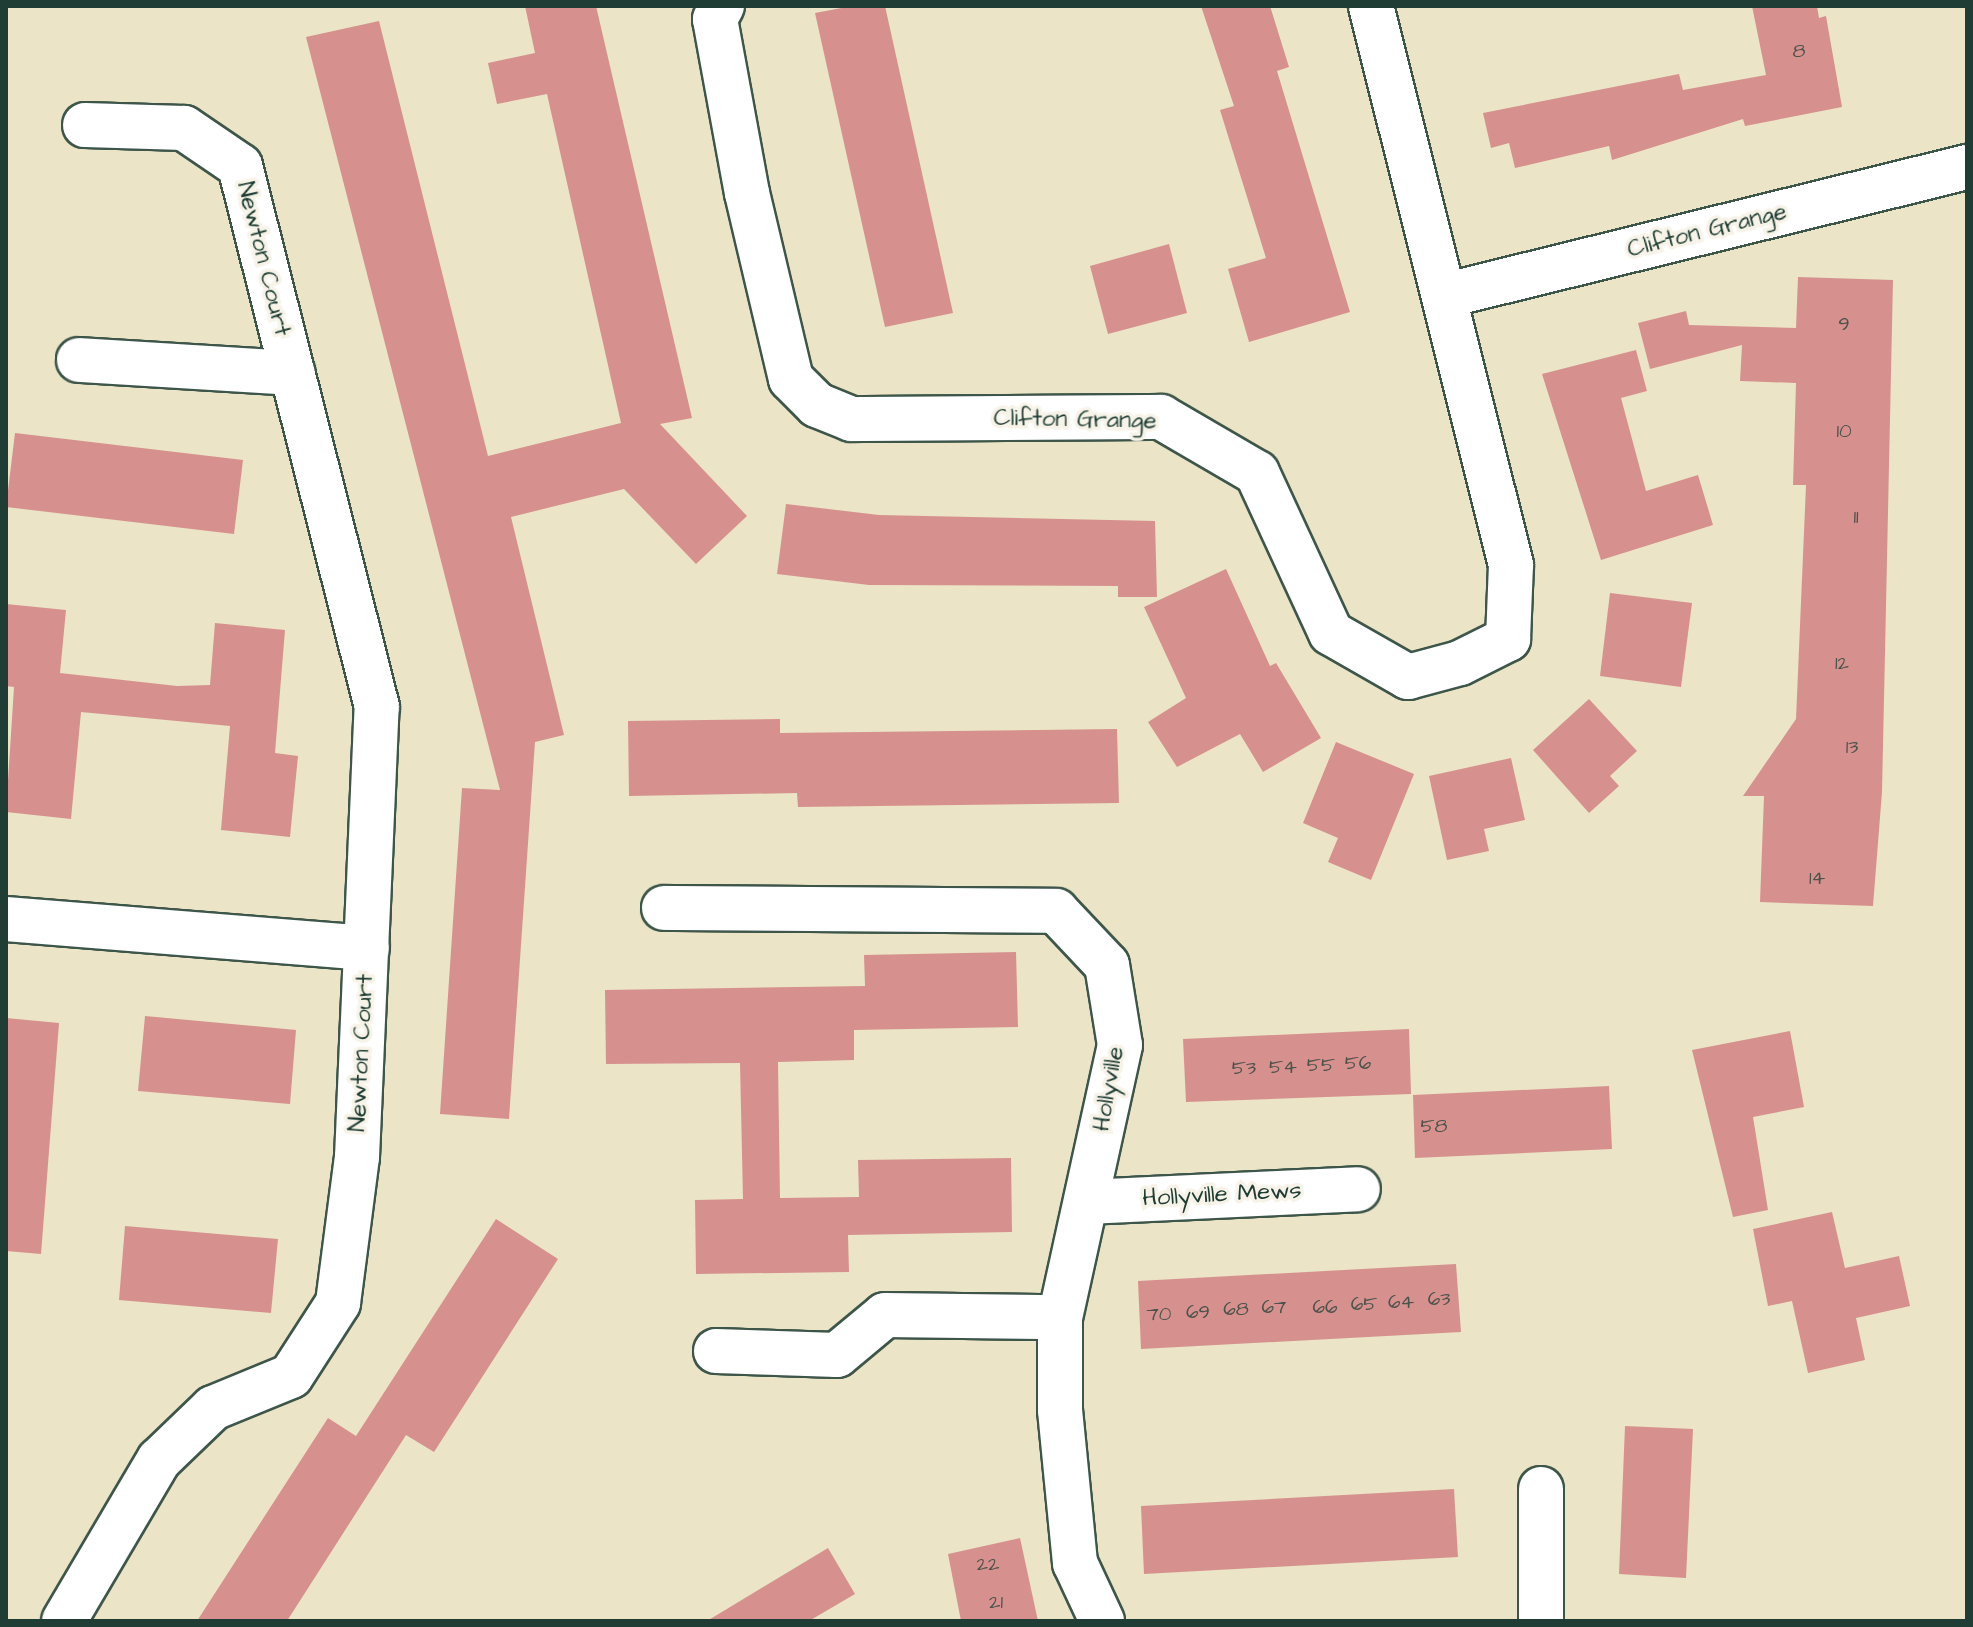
<!DOCTYPE html>
<html>
<head>
<meta charset="utf-8">
<style>
	body { margin:0 }
	#map { position:relative; width:1973px; height:1627px; overflow:hidden; background:#ebe4c6; font-family:"Architects Daughter",sans-serif }
	div>[style] { position:absolute }
	[style*='--x'] { left:calc(var(--x)*1px); top:calc(var(--y)*1px); width:calc(var(--w)*1px); rotate:calc(var(--a)*1deg) }
	.building>* { inset:0; background:#d6918f }
	.roads { filter:drop-shadow(2px 0 #3e564a) drop-shadow(-2px 0 #3e564a) drop-shadow(0 2px #3e564a) drop-shadow(0 -2px #3e564a) }
	.minor>* { height:44px; margin:-22px; padding:0 22px; transform-origin:22px; border-radius:22px; background:#fff }
	span { translate:-50% -50%; white-space:nowrap; text-align:center; line-height:1.15; -webkit-text-stroke:7px #f7f3e8; paint-order:stroke }
	.number-label { font-size:20px; color:#4d524b }
	.number-label span { -webkit-text-stroke-width:0 }
	.street-label { font-size:24px; color:#1f3d34 }
	.frame { position:absolute; inset:0; border:8px solid #1f3d34; pointer-events:none }
</style>
</head>
<body>
<div id="map">
	<div class="building">
		<i style="clip-path:polygon(525px 6px,596px 6px,692px 418px,660px 424px,747px 516px,696px 564px,624px 489px,511px 517px,564px 735px,535px 742px,509px 1119px,440px 1114px,462px 788px,500px 790px,306px 37px,379px 21px,488px 456px,621px 423px,547px 94px,497px 104px,488px 63px,535px 53px)"></i>
		<i style="clip-path:polygon(852px 6px,885px 6px,953px 313px,885px 327px,815px 13px)"></i>
		<i style="clip-path:polygon(1201px 6px,1270px 6px,1289px 67px,1277px 71px,1350px 312px,1249px 342px,1228px 269px,1266px 258px,1220px 110px,1234px 106px)"></i>
		<i style="clip-path:polygon(1752px 6px,1817px 6px,1819px 18px,1826px 16px,1842px 107px,1745px 126px,1743px 119px,1612px 160px,1609px 146px,1515px 168px,1509px 143px,1491px 148px,1483px 113px,1679px 74px,1683px 90px,1766px 75px)"></i>
		<i style="clip-path:polygon(1169px 244px,1187px 313px,1108px 334px,1090px 266px)"></i>
		<i style="clip-path:polygon(1798px 277px,1893px 280px,1882px 792px,1873px 906px,1760px 902px,1764px 796px,1743px 796px,1796px 719px,1806px 485px,1793px 485px,1796px 383px,1740px 381px,1742px 345px,1650px 369px,1638px 323px,1686px 311px,1689px 325px,1796px 328px)"></i>
		<i style="clip-path:polygon(1636px 350px,1647px 391px,1621px 398px,1646px 491px,1698px 475px,1713px 525px,1601px 560px,1542px 374px)"></i>
		<i style="clip-path:polygon(15px 433px,243px 460px,234px 534px,6px 507px)"></i>
		<i style="clip-path:polygon(786px 504px,879px 515px,1155px 521px,1157px 597px,1118px 597px,1118px 586px,869px 585px,777px 574px)"></i>
		<i style="clip-path:polygon(1226px 569px,1270px 666px,1276px 663px,1321px 738px,1263px 772px,1240px 734px,1177px 767px,1148px 722px,1186px 698px,1144px 607px)"></i>
		<i style="clip-path:polygon(1610px 593px,1692px 603px,1681px 687px,1600px 676px)"></i>
		<i style="clip-path:polygon(6px 604px,66px 610px,60px 673px,177px 686px,210px 685px,215px 623px,285px 630px,275px 753px,298px 756px,290px 837px,221px 830px,230px 726px,81px 712px,71px 819px,6px 812px,14px 687px,6px 686px)"></i>
		<i style="clip-path:polygon(1589px 699px,1637px 751px,1610px 776px,1619px 786px,1589px 813px,1533px 750px)"></i>
		<i style="clip-path:polygon(780px 719px,780px 733px,1117px 729px,1119px 803px,798px 807px,797px 793px,629px 796px,628px 721px)"></i>
		<i style="clip-path:polygon(1336px 742px,1414px 774px,1371px 880px,1328px 862px,1338px 838px,1303px 823px)"></i>
		<i style="clip-path:polygon(1511px 758px,1525px 820px,1484px 829px,1489px 851px,1447px 860px,1429px 776px)"></i>
		<i style="clip-path:polygon(1016px 952px,1018px 1027px,854px 1030px,854px 1060px,778px 1062px,780px 1198px,859px 1197px,858px 1160px,1011px 1158px,1012px 1232px,848px 1235px,849px 1272px,696px 1274px,695px 1200px,743px 1199px,740px 1063px,606px 1064px,605px 990px,865px 986px,864px 955px)"></i>
		<i style="clip-path:polygon(145px 1016px,296px 1030px,290px 1104px,138px 1091px)"></i>
		<i style="clip-path:polygon(6px 1018px,59px 1023px,41px 1254px,6px 1251px)"></i>
		<i style="clip-path:polygon(1409px 1029px,1411px 1094px,1186px 1102px,1183px 1039px)"></i>
		<i style="clip-path:polygon(1790px 1031px,1804px 1107px,1753px 1117px,1768px 1210px,1733px 1217px,1692px 1050px)"></i>
		<i style="clip-path:polygon(1609px 1086px,1612px 1149px,1415px 1158px,1413px 1095px)"></i>
		<i style="clip-path:polygon(1832px 1212px,1845px 1268px,1899px 1256px,1910px 1306px,1856px 1318px,1865px 1360px,1808px 1373px,1792px 1301px,1768px 1306px,1753px 1229px)"></i>
		<i style="clip-path:polygon(496px 1219px,558px 1259px,434px 1452px,406px 1435px,287px 1621px,197px 1621px,328px 1418px,356px 1436px)"></i>
		<i style="clip-path:polygon(125px 1226px,278px 1239px,271px 1313px,119px 1300px)"></i>
		<i style="clip-path:polygon(1456px 1264px,1461px 1332px,1141px 1349px,1138px 1281px)"></i>
		<i style="clip-path:polygon(1625px 1426px,1693px 1429px,1686px 1578px,1619px 1574px)"></i>
		<i style="clip-path:polygon(1454px 1489px,1458px 1557px,1144px 1574px,1141px 1506px)"></i>
		<i style="clip-path:polygon(1020px 1538px,1038px 1621px,961px 1621px,948px 1554px)"></i>
		<i style="clip-path:polygon(828px 1548px,855px 1594px,809px 1621px,707px 1621px)"></i>
	</div>
	<div class="roads">
		<div class="minor">
			<i style="--x:722;--y:6;--w:15;--a:118"></i>
			<i style="--x:715;--y:19;--w:177;--a:79.6"></i>
			<i style="--x:747;--y:193;--w:191;--a:76.7"></i>
			<i style="--x:791;--y:379;--w:37;--a:45"></i>
			<i style="--x:817;--y:405;--w:37;--a:22"></i>
			<i style="--x:851;--y:419;--w:310;--a:-0.4"></i>
			<i style="--x:1161;--y:417;--w:111;--a:30.3"></i>
			<i style="--x:1257;--y:473;--w:176;--a:65.2"></i>
			<i style="--x:1331;--y:633;--w:89;--a:29.7"></i>
			<i style="--x:1408;--y:677;--w:54;--a:-15.1"></i>
			<i style="--x:1460;--y:663;--w:54;--a:-26.6"></i>
			<i style="--x:1508;--y:639;--w:74;--a:-87.7"></i>
			<i style="--x:1511;--y:565;--w:576;--a:-104.06"></i>
			<i style="--x:1447;--y:295;--w:536;--a:-13.83"></i>
			<i style="--x:79;--y:360;--w:214;--a:3.5"></i>
			<i style="--x:664;--y:908;--w:392;--a:0.4"></i>
			<i style="--x:1056;--y:911;--w:74;--a:46.6"></i>
			<i style="--x:1107;--y:965;--w:81;--a:80.8"></i>
			<i style="--x:1120;--y:1045;--w:279;--a:102.4"></i>
			<i style="--x:1060;--y:1317;--w:93;--a:90"></i>
			<i style="--x:1060;--y:1410;--w:154;--a:84.4"></i>
			<i style="--x:1075;--y:1563;--w:64;--a:65"></i>
			<i style="--x:6;--y:919;--w:362;--a:4.6"></i>
			<i style="--x:1087;--y:1202;--w:271;--a:-2.7"></i>
			<i style="--x:716;--y:1351;--w:121;--a:1.9"></i>
			<i style="--x:837;--y:1355;--w:62;--a:-39.8"></i>
			<i style="--x:885;--y:1315;--w:175;--a:0.7"></i>
			<i style="--x:64;--y:1621;--w:187;--a:-59.5"></i>
			<i style="--x:159;--y:1460;--w:75;--a:-43.9"></i>
			<i style="--x:213;--y:1408;--w:84;--a:-22.3"></i>
			<i style="--x:291;--y:1376;--w:87;--a:-57.2"></i>
			<i style="--x:338;--y:1303;--w:147;--a:-82.6"></i>
			<i style="--x:357;--y:1157;--w:450;--a:-87.5"></i>
			<i style="--x:377;--y:707;--w:558;--a:-104.21"></i>
			<i style="--x:240;--y:166;--w:68;--a:-145.8"></i>
			<i style="--x:184;--y:128;--w:99;--a:-178.3"></i>
			<i style="--x:1541;--y:1621;--w:132;--a:-90"></i>
		</div>
	</div>
	<div class="number-label">
		<span style="left:1799px;top:51px">8</span>
		<span style="left:1844px;top:324px">9</span>
		<span style="left:1844px;top:431px">10</span>
		<span style="left:1856px;top:517px">11</span>
		<span style="left:1842px;top:663px">12</span>
		<span style="left:1852px;top:747px">13</span>
		<span style="left:1817px;top:878px">14</span>
		<span style="left:1358px;top:1063px">56</span>
		<span style="left:1321px;top:1065px">55</span>
		<span style="left:1283px;top:1067px">54</span>
		<span style="left:1244px;top:1068px">53</span>
		<span style="left:1434px;top:1126px">58</span>
		<span style="left:1439px;top:1299px">63</span>
		<span style="left:1401px;top:1302px">64</span>
		<span style="left:1364px;top:1304px">65</span>
		<span style="left:1274px;top:1307px">67</span>
		<span style="left:1325px;top:1307px">66</span>
		<span style="left:1236px;top:1309px">68</span>
		<span style="left:1198px;top:1312px">69</span>
		<span style="left:1159px;top:1314px">70</span>
		<span style="left:988px;top:1564px">22</span>
		<span style="left:996px;top:1602px">21</span>
	</div>
	<div class="street-label">
		<span style="left:1707px;top:231px;rotate:-14deg">Clifton Grange</span>
		<span style="left:263px;top:259px;rotate:76deg">Newton Court</span>
		<span style="left:1075px;top:420px;rotate:1deg">Clifton Grange</span>
		<span style="left:362px;top:1053px;rotate:-87deg">Newton Court</span>
		<span style="left:1109px;top:1089px;rotate:-80deg">Hollyville</span>
		<span style="left:1222px;top:1195px;rotate:-3deg">Hollyville Mews</span>
	</div>
	<div class="frame"></div>
</div>
</body>
</html>
